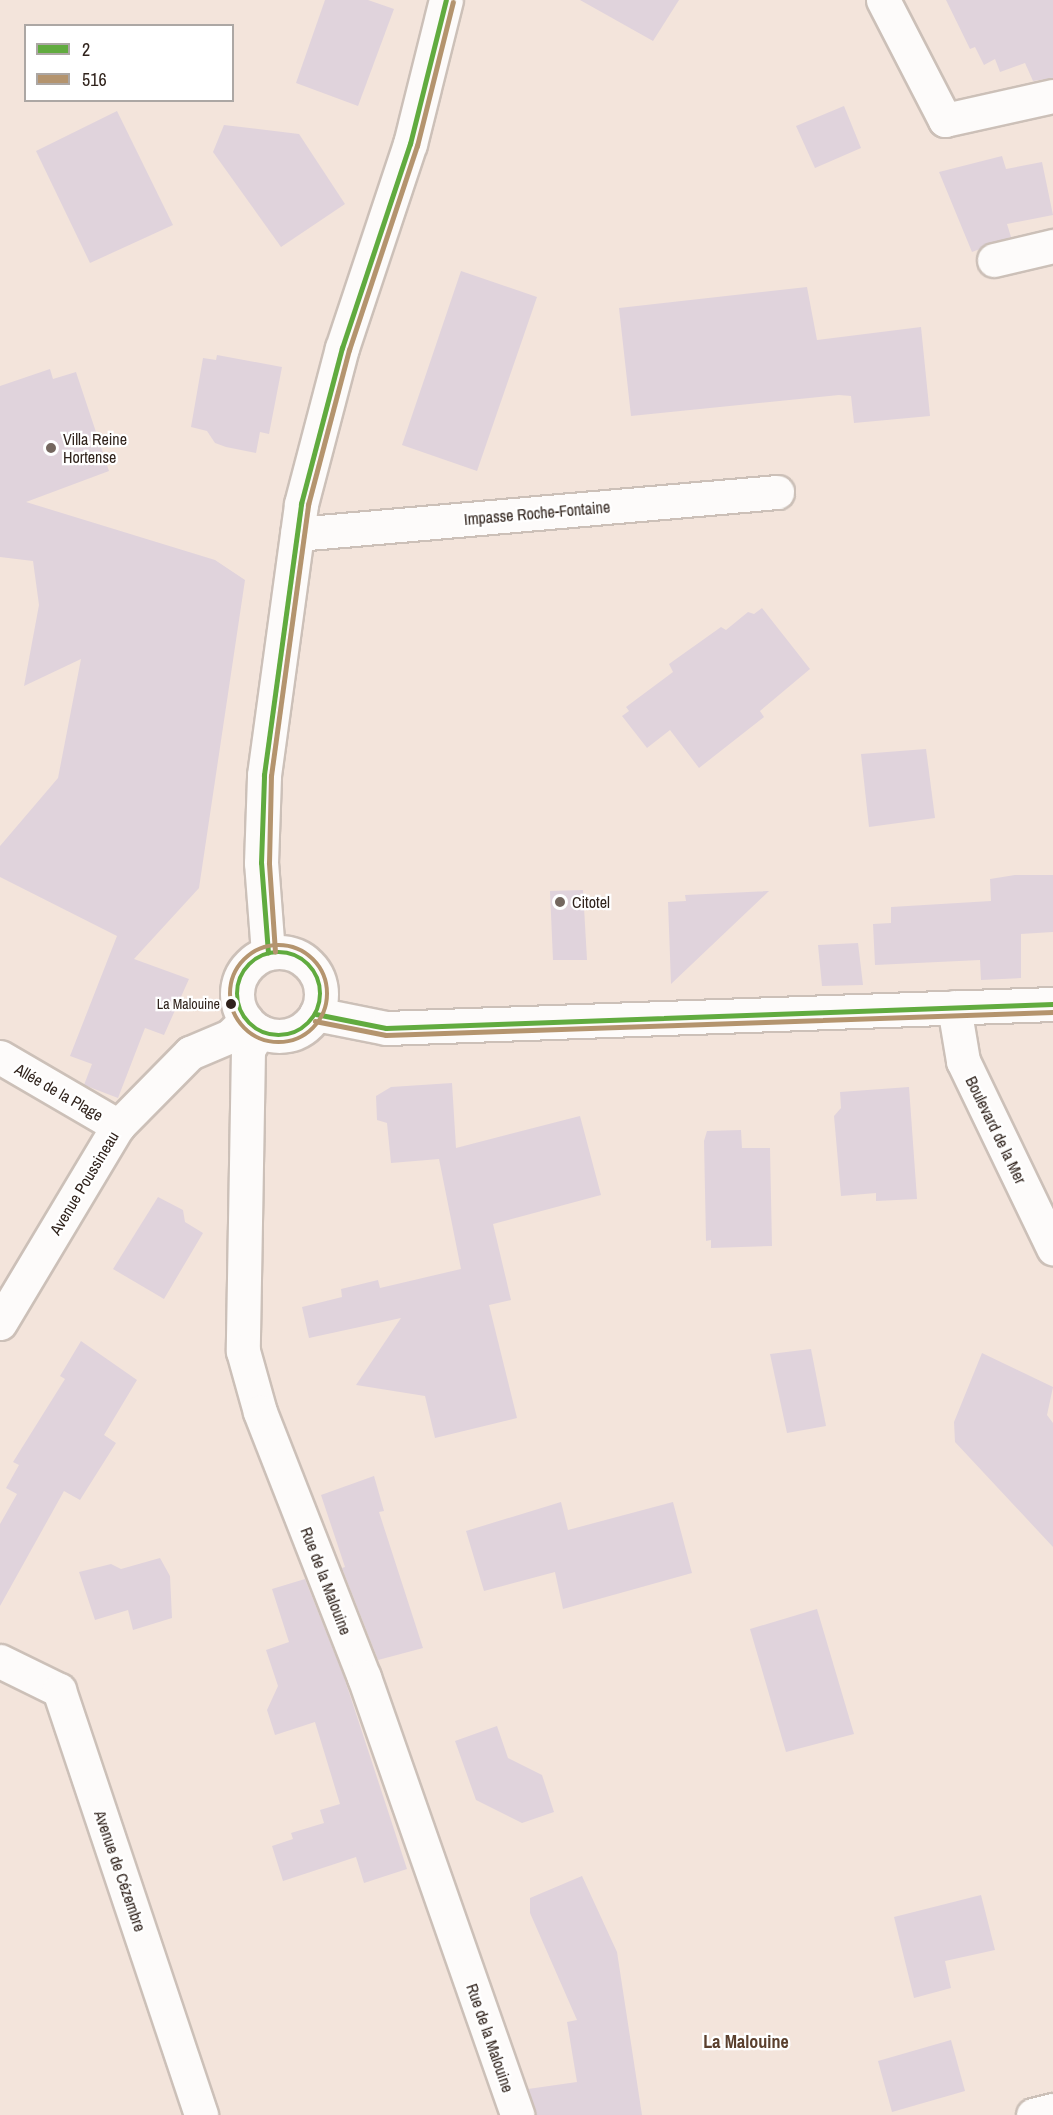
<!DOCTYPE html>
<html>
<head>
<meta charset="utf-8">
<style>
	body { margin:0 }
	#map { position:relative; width:1053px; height:2115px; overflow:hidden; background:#f3e4db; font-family:"Archivo Narrow",sans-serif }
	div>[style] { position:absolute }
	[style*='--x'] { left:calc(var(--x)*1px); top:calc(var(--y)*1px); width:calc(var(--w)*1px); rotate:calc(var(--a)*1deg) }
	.building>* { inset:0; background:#e0d3dc }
	.roads { filter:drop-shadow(2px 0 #ccc0b8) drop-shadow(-2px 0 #ccc0b8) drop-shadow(0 2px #ccc0b8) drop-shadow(0 -2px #ccc0b8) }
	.street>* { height:33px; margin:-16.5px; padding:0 16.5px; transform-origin:16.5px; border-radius:16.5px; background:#fdfbfa }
	.secondary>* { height:33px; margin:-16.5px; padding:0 16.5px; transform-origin:16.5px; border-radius:16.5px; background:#fdfbfa }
	.secondary>.ring { margin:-16.5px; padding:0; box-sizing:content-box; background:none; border:33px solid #fdfbfa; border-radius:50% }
	.bus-1>* { height:4.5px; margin:-2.25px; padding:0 2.25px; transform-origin:2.25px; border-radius:2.25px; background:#61ab3f }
	.bus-1>.ring { margin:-2.25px; padding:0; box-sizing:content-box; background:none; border:4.5px solid #61ab3f; border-radius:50% }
	.bus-2>* { height:4.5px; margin:-2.25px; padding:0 2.25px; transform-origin:2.25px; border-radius:2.25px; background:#b4946e }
	.bus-2>.ring { margin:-2.25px; padding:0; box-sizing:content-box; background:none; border:4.5px solid #b4946e; border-radius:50% }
	.dots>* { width:16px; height:16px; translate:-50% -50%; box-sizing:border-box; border:3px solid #fff; border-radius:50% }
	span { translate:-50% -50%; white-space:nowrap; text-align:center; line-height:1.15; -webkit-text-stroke:4.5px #fff; paint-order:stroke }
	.bus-label { font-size:14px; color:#30231c }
	.right { translate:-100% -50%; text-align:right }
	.poi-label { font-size:16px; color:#30231c }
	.left { translate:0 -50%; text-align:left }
	.street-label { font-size:16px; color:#30231c }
	.neighbourhood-label { font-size:18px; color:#5b402e; font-weight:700 }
	.legend { position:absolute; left:24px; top:24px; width:210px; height:78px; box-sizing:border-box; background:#fff; border:2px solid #aca7a4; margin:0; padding:8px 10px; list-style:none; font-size:18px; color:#30231c }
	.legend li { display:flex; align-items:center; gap:12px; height:30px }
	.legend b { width:30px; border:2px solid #aca7a4 }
</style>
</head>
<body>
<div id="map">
	<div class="building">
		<i style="clip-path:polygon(325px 0,368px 0,394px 9px,358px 106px,296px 83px)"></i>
		<i style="clip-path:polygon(580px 0,679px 0,653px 41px)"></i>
		<i style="clip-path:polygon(946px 0,1053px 0,1053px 78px,1033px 81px,1025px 63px,1000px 72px,995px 59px,984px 65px,975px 47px,970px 49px)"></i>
		<i style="clip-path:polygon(844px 106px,861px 148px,815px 168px,796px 126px)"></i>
		<i style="clip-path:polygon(117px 111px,173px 225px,90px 263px,36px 151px)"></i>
		<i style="clip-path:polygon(224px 125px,299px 134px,345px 204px,281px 247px,213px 152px)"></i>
		<i style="clip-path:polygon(1002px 156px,1006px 169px,1042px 162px,1053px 215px,1007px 224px,1011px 237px,972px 252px,939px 172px)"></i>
		<i style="clip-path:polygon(461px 271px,537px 297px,477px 471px,402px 445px)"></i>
		<i style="clip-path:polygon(807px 287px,817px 340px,921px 327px,930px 416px,854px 423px,851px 396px,839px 395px,631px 416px,619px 308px)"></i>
		<i style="clip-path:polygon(217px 355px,282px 367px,269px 434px,260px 432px,256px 453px,226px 447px,215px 443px,207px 431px,191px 427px,203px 358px,216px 360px)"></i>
		<i style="clip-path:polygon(50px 369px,53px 379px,76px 372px,109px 471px,26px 502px,215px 560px,245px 580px,199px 888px,134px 959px,189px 979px,164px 1035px,145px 1028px,118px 1098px,84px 1085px,92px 1064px,70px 1056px,117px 936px,0 877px,0 846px,58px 778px,81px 659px,24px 686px,39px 605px,33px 561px,0 557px,0 386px)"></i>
		<i style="clip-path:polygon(762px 608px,810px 669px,760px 711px,764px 717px,699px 768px,670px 730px,647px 748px,622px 716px,629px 711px,626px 707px,673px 672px,669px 664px,721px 627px,726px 630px,748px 612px,754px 614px)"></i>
		<i style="clip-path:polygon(926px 749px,935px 818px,869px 827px,861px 754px)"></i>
		<i style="clip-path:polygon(1015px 875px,1053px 875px,1053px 932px,1021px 934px,1021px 978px,981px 980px,980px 960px,875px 965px,873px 924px,891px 923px,891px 907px,991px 901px,990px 879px)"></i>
		<i style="clip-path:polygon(583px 890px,587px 960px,553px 960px,550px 891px)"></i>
		<i style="clip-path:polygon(769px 891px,671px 984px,668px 902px,686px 901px,685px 895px)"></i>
		<i style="clip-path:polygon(858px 943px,863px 985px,822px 986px,818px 945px)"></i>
		<i style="clip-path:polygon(452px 1083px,456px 1148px,580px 1116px,601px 1195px,493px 1224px,511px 1300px,489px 1305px,517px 1418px,435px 1438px,425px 1396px,356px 1385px,401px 1318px,309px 1338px,302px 1307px,342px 1297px,341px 1289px,378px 1280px,380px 1288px,461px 1269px,439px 1159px,391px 1163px,387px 1123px,377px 1120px,376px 1096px,391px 1087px)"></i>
		<i style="clip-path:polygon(909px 1087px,917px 1199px,876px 1201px,876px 1193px,841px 1196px,834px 1116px,841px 1108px,840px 1092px)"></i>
		<i style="clip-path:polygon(741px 1130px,742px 1148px,770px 1148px,772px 1246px,711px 1248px,711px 1240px,706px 1241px,704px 1141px,707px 1131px)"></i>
		<i style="clip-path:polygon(158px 1197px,183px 1210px,185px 1222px,203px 1233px,164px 1299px,113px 1269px)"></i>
		<i style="clip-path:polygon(81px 1341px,137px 1380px,104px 1435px,116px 1443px,80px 1500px,64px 1491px,0 1606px,0 1524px,17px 1494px,6px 1488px,19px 1465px,13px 1462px,65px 1379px,60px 1376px)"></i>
		<i style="clip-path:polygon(811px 1349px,826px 1426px,787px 1433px,770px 1354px)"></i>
		<i style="clip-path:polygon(982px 1353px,1053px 1387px,1047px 1415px,1053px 1423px,1053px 1547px,955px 1442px,954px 1422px)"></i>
		<i style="clip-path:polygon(374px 1476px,384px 1511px,379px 1512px,423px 1648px,378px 1660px,342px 1568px,345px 1567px,321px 1495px)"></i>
		<i style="clip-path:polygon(561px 1502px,568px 1530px,673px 1502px,692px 1573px,563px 1609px,555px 1572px,484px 1591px,466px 1531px)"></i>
		<i style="clip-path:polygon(160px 1558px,170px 1576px,172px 1618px,133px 1630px,128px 1610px,95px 1620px,79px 1572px,111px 1564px,121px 1569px)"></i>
		<i style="clip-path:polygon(305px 1579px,344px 1677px,407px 1869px,364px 1883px,356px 1857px,283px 1881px,272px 1846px,293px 1839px,291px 1833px,324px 1823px,320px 1810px,340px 1804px,315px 1722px,275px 1735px,267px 1710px,278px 1686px,266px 1650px,289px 1642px,272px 1589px)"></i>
		<i style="clip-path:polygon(817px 1609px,854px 1734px,786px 1752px,750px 1629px)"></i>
		<i style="clip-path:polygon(497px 1726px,508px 1758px,542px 1775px,554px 1812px,522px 1823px,476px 1800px,455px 1741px)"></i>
		<i style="clip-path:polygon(582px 1876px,617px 1952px,642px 2115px,535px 2115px,528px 2089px,577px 2082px,567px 2022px,577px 2020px,530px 1913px,530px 1898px)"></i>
		<i style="clip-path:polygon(981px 1895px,995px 1950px,945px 1961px,951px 1988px,914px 1998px,894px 1917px)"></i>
		<i style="clip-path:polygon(951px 2040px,965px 2091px,892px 2112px,878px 2061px)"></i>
	</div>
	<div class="roads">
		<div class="street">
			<i style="--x:883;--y:0;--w:135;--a:62.7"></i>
			<i style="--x:945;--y:120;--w:111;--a:-12.5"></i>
			<i style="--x:994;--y:260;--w:61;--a:-13.3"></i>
			<i style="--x:297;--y:534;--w:482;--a:-5"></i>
			<i style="--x:954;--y:1007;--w:55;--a:80.5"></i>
			<i style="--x:963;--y:1061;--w:208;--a:64.3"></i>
			<i style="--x:259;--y:1031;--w:22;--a:120"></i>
			<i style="--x:248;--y:1050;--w:301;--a:91"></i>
			<i style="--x:243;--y:1351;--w:63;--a:74.4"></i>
			<i style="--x:260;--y:1412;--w:285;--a:68.6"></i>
			<i style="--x:364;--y:1677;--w:464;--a:70.7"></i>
			<i style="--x:0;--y:1057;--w:137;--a:30.3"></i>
			<i style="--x:0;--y:1323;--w:230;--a:-59.1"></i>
			<i style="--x:118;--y:1126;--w:103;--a:-45.4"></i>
			<i style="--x:190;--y:1053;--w:43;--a:-23"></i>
			<i style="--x:230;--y:1036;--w:23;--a:-45"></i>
			<i style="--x:0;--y:1661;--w:66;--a:26.2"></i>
			<i style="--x:59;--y:1690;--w:448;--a:71.5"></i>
			<i style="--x:1033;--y:2115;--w:21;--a:-14"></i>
		</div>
		<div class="secondary">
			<i class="ring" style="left:237px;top:952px;width:51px;height:51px"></i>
			<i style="--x:268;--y:953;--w:90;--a:-94.4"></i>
			<i style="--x:261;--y:863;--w:88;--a:-88"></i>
			<i style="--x:264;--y:775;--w:274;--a:-82.2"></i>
			<i style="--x:301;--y:504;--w:161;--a:-75.3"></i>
			<i style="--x:342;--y:348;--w:215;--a:-71.6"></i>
			<i style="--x:410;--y:144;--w:148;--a:-76"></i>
			<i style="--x:316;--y:1014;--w:71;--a:11.3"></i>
			<i style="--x:386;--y:1028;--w:667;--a:-2.06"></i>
		</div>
	</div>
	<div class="bus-1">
		<i class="ring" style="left:237px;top:952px;width:79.5px;height:79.5px"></i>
		<i style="--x:268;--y:953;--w:90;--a:-94.4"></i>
		<i style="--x:261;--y:863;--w:88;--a:-88"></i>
		<i style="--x:264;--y:775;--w:274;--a:-82.2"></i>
		<i style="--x:301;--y:504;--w:161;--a:-75.3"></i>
		<i style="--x:342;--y:348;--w:215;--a:-71.6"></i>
		<i style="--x:410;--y:144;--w:148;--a:-76"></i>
		<i style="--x:316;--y:1014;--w:71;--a:11.3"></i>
		<i style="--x:386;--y:1028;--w:667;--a:-2.06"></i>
	</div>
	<div class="bus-2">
		<i class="ring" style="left:230px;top:945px;width:93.5px;height:93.5px"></i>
		<i style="--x:275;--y:952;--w:89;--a:-93.9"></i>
		<i style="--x:269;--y:863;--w:87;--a:-88.7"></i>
		<i style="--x:271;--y:776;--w:274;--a:-82.2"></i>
		<i style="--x:308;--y:505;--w:160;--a:-75.2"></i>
		<i style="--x:349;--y:350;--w:215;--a:-71.6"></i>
		<i style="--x:417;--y:146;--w:148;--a:-76"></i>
		<i style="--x:315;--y:1021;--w:72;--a:11.2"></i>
		<i style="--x:386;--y:1035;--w:667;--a:-1.97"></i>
	</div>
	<div class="dots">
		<i style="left:51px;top:448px;background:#74675f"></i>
		<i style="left:560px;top:902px;background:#74675f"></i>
		<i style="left:231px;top:1004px;background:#30231c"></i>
	</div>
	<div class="bus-label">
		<span class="right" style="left:220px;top:1004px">La Malouine</span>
	</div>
	<div class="poi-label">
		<span class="left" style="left:63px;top:448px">Villa Reine<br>Hortense</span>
		<span class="left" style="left:572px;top:902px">Citotel</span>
	</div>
	<div class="street-label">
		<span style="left:537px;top:513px;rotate:-5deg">Impasse Roche-Fontaine</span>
		<span style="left:59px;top:1092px;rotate:30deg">Allée de la Plage</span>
		<span style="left:996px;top:1130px;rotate:64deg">Boulevard de la Mer</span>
		<span style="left:84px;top:1183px;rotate:-59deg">Avenue Poussineau</span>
		<span style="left:326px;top:1581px;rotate:69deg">Rue de la Malouine</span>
		<span style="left:120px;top:1871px;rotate:71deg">Avenue de Cézembre</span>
		<span style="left:490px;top:2038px;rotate:71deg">Rue de la Malouine</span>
	</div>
	<div class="neighbourhood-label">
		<span style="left:746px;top:2042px">La Malouine</span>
	</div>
	<ul class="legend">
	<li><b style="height:8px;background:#61ab3f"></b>2</li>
	<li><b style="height:8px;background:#b4946e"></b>516</li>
	</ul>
</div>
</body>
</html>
